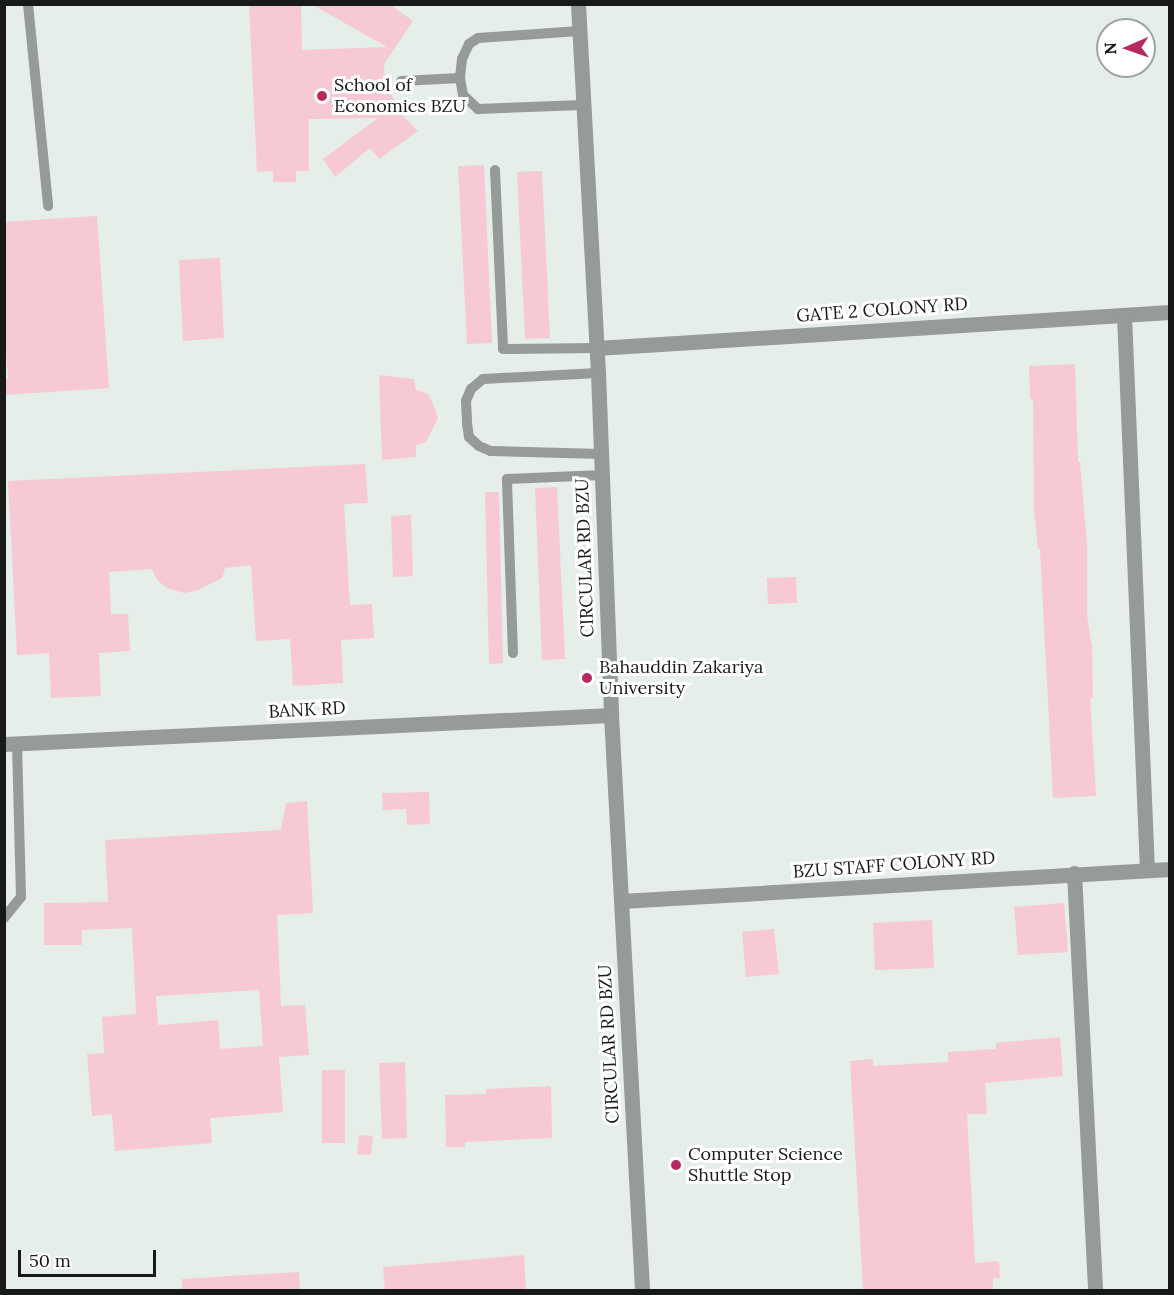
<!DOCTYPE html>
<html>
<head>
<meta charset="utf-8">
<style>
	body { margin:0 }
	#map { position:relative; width:1174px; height:1295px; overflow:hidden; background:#e5eee9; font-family:Lora,serif }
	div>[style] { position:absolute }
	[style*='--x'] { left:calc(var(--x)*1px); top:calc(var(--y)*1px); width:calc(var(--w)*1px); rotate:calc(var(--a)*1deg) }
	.building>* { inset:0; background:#f6c9d4 }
	.service>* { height:10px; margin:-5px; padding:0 5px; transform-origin:5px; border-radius:5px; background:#969a98 }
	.minor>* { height:15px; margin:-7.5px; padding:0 7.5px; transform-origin:7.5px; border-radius:7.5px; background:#969a98 }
	.tertiary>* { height:15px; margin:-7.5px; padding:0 7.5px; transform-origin:7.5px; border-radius:7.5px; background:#969a98 }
	.dots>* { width:16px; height:16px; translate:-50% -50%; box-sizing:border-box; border:3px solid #fff; border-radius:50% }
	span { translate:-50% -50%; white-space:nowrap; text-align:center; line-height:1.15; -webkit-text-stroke:6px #fff; paint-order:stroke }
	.poi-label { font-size:18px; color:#171a19 }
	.left { translate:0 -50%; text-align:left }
	.street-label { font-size:18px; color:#171a19 }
	.frame { position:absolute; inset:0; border:6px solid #171a19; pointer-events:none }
	.north { position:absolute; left:1096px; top:18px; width:60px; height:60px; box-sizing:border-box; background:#fff; border:2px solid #a2a3a3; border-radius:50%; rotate:268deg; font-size:16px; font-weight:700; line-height:24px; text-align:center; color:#171a19 }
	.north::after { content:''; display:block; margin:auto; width:21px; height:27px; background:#b62a60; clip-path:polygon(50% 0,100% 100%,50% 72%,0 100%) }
	.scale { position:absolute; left:18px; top:1250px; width:138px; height:27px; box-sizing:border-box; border:3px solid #171a19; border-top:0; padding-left:8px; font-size:18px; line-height:21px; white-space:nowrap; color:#171a19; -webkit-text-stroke:4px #fff; paint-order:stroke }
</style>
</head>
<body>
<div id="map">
	<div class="building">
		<i style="clip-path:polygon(249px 4px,301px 4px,302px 50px,387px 47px,311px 4px,389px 4px,413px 21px,384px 64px,385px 83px,404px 117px,418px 131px,379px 159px,370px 148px,335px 177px,323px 159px,378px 118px,309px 119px,309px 171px,296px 171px,296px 182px,273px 182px,273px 171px,257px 172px)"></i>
		<i style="clip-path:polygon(484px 165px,492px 343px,467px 344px,458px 166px)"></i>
		<i style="clip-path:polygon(542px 171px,550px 338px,525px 339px,517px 172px)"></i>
		<i style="clip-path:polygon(97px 216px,109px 388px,4px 395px,4px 379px,8px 379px,4px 329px,4px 222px)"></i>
		<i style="clip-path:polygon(220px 258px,224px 338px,183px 341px,179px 260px)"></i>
		<i style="clip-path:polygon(1075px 364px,1078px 462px,1080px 462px,1087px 545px,1087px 615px,1092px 647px,1093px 698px,1090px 698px,1096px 796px,1053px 798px,1040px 549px,1038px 549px,1034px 510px,1033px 399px,1030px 399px,1029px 366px)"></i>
		<i style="clip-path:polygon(379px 375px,414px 379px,416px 390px,428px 394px,433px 404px,438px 418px,426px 442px,416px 445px,416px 457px,382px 460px)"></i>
		<i style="clip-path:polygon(365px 464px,368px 503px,344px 504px,350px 605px,372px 604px,374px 638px,341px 640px,343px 683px,293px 686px,290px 639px,256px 641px,251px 565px,225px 568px,222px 578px,196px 591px,184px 593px,167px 588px,157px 580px,152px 569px,109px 572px,111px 614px,128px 614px,130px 651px,99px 653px,101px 696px,51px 698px,49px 653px,17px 655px,8px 481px)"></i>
		<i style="clip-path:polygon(557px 487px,565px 659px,542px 660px,535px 488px)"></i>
		<i style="clip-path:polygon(485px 492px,499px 492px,503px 663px,489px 664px)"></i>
		<i style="clip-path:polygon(411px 515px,413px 576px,393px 577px,391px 516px)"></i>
		<i style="clip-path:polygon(796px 577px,797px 603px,768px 604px,767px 578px)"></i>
		<i style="clip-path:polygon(429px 792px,430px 824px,407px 825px,406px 809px,383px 810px,382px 793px)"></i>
		<i style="clip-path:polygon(evenodd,307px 801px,313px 913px,277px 915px,281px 1006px,305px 1005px,309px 1055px,279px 1057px,283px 1112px,210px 1118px,212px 1143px,115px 1151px,112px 1114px,92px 1116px,87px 1054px,104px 1053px,102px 1017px,136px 1014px,132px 928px,82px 930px,82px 945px,44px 945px,44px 903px,108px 902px,105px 840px,281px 830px,286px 803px,307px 801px,259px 990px,263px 1046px,220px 1049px,218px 1020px,158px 1025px,156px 996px,259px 990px)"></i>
		<i style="clip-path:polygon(1064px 903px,1068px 952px,1018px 955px,1014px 907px)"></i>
		<i style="clip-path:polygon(932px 920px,934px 968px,875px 970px,873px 923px)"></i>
		<i style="clip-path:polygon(774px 929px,779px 974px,746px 977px,742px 932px)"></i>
		<i style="clip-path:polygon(1060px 1037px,1063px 1076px,985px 1083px,987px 1114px,967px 1114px,975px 1263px,999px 1261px,1000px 1278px,993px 1278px,993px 1290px,863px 1290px,850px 1061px,873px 1059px,873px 1066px,948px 1062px,948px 1052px,996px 1049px,996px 1043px)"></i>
		<i style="clip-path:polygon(405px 1062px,407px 1138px,382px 1139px,379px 1063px)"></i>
		<i style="clip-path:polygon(322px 1070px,345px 1070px,345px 1143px,322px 1143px)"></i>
		<i style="clip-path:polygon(551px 1086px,552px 1138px,465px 1142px,465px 1147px,446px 1147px,445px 1095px,486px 1094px,486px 1089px)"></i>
		<i style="clip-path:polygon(359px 1135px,373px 1136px,371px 1155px,357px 1154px)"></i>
		<i style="clip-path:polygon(524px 1255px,526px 1290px,385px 1290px,383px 1267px)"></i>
		<i style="clip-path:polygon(299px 1272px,300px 1290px,182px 1290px,182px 1279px)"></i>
	</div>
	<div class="service">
		<i style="--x:28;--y:4;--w:203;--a:84.3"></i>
		<i style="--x:579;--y:31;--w:101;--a:176"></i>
		<i style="--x:478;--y:38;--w:11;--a:146"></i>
		<i style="--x:469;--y:44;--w:17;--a:115"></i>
		<i style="--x:462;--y:59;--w:19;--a:96"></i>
		<i style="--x:460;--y:78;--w:17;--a:80"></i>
		<i style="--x:463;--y:95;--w:21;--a:43"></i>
		<i style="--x:478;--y:109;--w:105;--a:-2.2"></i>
		<i style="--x:401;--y:81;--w:59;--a:-2.9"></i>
		<i style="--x:495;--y:170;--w:179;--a:87.4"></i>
		<i style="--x:503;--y:349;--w:94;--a:-0.6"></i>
		<i style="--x:598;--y:373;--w:115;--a:177"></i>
		<i style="--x:483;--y:379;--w:16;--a:140"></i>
		<i style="--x:471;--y:389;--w:13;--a:113"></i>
		<i style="--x:466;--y:401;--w:22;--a:87"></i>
		<i style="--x:467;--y:423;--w:14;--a:82"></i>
		<i style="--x:469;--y:437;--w:13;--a:42"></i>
		<i style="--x:479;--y:446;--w:13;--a:23"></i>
		<i style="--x:491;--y:451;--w:110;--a:1.6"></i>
		<i style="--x:513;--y:653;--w:174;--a:-92"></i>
		<i style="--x:507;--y:479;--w:95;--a:-2.4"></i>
		<i style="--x:4;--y:918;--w:27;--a:-51"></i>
		<i style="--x:21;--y:897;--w:154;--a:-91.5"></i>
	</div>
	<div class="minor">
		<i style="--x:597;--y:348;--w:574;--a:-3.6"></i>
		<i style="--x:4;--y:744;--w:608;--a:-2.74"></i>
		<i style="--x:1074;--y:873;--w:418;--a:87.1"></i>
	</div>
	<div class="tertiary">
		<i style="--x:578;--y:4;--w:370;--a:86.9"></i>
		<i style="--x:598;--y:373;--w:342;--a:87.8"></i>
		<i style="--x:611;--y:715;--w:576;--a:86.91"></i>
		<i style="--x:1124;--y:315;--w:555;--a:87.63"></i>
		<i style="--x:621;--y:901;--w:550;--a:-3.34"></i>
	</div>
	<div class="dots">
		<i style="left:322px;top:96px;background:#b62a60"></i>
		<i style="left:587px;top:678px;background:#b62a60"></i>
		<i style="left:676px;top:1165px;background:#b62a60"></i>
	</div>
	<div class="poi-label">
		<span class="left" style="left:334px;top:96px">School of<br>Economics BZU</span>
		<span class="left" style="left:599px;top:678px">Bahauddin Zakariya<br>University</span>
		<span class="left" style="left:688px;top:1165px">Computer Science<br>Shuttle Stop</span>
	</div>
	<div class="street-label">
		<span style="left:882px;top:310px;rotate:-4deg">GATE 2 COLONY RD</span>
		<span style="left:585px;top:558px;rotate:-92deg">CIRCULAR RD BZU</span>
		<span style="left:307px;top:710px;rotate:-3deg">BANK RD</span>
		<span style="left:894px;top:865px;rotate:-4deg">BZU STAFF COLONY RD</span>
		<span style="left:609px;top:1044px;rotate:-93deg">CIRCULAR RD BZU</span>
	</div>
	<div class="frame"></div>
	<div class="north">N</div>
	<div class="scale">50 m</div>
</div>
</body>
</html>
